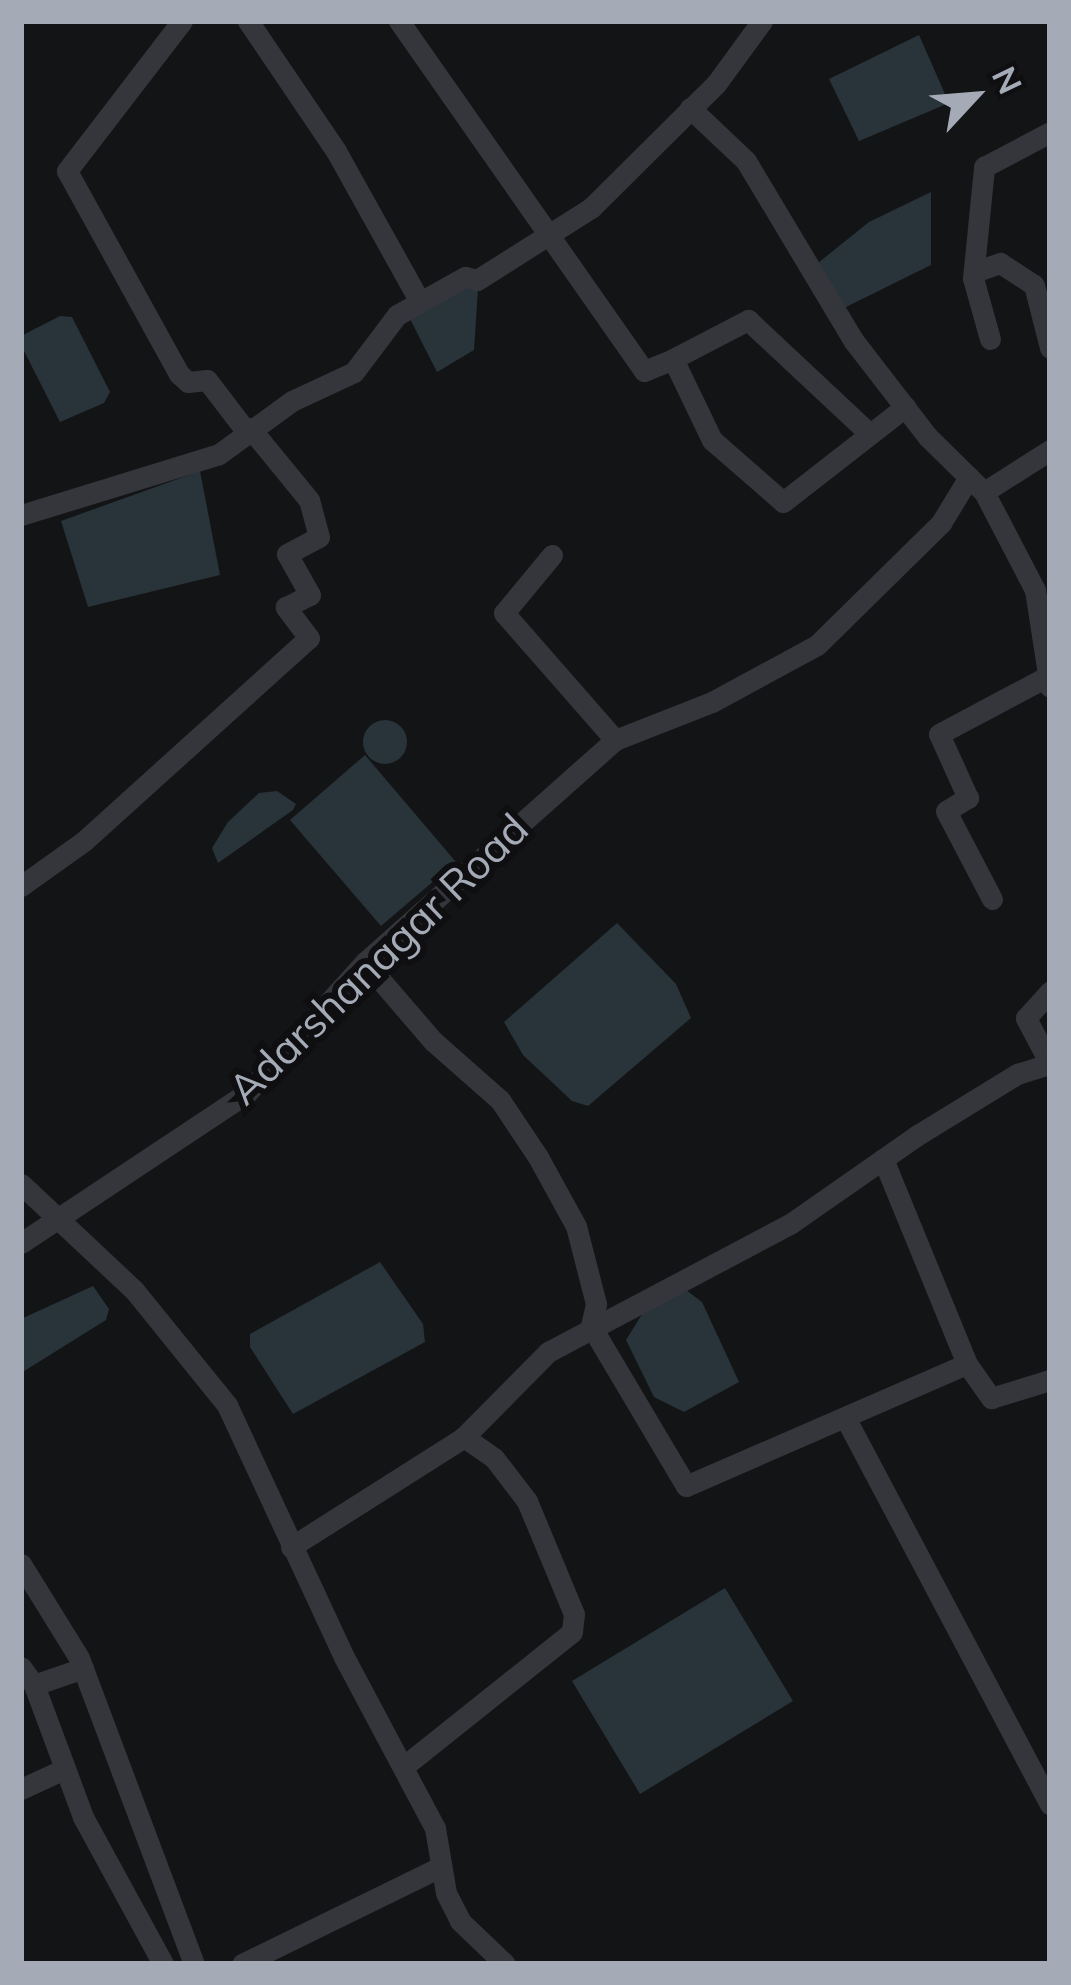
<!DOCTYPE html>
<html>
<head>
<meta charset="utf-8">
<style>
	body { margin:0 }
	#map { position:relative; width:1071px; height:1985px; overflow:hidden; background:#131416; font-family:Mulish,sans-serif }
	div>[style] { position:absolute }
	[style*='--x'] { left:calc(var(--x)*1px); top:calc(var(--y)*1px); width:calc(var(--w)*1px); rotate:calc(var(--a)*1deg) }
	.water>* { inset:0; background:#29343a }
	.round { border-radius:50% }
	.minor>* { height:21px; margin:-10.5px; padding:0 10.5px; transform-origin:10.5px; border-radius:10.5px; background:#34363b }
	span { translate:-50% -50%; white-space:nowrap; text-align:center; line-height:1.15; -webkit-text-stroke:12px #0f0f11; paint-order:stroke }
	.street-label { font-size:42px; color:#a4abb7 }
	.frame { position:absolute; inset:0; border:24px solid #a4abb7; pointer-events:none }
	.north { position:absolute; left:915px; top:36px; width:120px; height:120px; -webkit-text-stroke:9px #0f0f11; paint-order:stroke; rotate:64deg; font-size:33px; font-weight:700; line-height:48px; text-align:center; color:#a4abb7 }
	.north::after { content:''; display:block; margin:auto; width:42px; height:54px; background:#a4abb7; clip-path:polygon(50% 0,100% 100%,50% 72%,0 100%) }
</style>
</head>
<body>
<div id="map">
	<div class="water">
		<i style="clip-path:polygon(919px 35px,949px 103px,859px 141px,829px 79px)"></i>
		<i style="clip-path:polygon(931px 192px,931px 265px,840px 310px,818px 263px,869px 222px)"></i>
		<i style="clip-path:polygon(464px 282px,478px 289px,474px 350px,437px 372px,408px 315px)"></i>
		<i style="clip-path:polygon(60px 316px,72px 317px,110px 392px,104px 403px,60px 422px,21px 345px,21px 336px)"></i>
		<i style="clip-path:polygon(200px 471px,220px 575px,88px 607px,61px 521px)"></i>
		<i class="round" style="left:363px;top:720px;width:44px;height:44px"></i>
		<i style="clip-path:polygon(365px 755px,456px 862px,381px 926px,290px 820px)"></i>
		<i style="clip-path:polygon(277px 791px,296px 804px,293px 810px,218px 863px,212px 848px,228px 822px,259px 793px)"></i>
		<i style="clip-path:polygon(617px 923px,676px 984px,691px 1018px,588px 1106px,572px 1101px,523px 1055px,504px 1022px)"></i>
		<i style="clip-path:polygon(380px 1262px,423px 1324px,425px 1342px,293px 1414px,250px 1347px,250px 1334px)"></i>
		<i style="clip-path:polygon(93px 1286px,109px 1309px,106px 1320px,21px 1373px,21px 1319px)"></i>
		<i style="clip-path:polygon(686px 1290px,702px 1302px,739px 1382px,684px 1412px,654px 1397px,626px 1340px,644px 1311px)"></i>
		<i style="clip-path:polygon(725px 1588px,793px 1701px,640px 1794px,572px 1681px)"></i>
	</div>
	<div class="minor">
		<i style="--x:182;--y:21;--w:189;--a:127.5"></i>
		<i style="--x:67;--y:171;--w:232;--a:61.1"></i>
		<i style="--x:179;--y:374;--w:12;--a:42"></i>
		<i style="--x:188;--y:382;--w:19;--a:-6"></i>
		<i style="--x:207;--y:380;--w:64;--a:52.6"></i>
		<i style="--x:248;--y:21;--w:157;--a:55.9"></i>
		<i style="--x:336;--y:151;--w:173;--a:60.9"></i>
		<i style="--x:399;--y:21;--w:427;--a:55"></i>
		<i style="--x:644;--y:371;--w:31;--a:-22"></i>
		<i style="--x:673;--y:359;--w:90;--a:64.3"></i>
		<i style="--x:712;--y:440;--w:94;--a:41.1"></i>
		<i style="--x:783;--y:502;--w:155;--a:-37.9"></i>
		<i style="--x:690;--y:108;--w:77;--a:43.4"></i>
		<i style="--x:746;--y:161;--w:209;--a:59.1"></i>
		<i style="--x:853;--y:340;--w:123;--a:52.3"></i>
		<i style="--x:928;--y:437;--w:78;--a:44.5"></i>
		<i style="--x:984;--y:492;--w:110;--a:62.5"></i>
		<i style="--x:1035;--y:590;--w:98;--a:81.2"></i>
		<i style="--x:974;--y:272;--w:28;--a:-19"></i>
		<i style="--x:1000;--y:263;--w:40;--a:32.9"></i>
		<i style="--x:1034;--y:285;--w:65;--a:75.7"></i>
		<i style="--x:990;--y:339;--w:63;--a:-105.6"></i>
		<i style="--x:973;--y:278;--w:112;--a:-84.3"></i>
		<i style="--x:984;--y:167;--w:75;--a:-27.9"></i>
		<i style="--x:673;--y:359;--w:85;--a:-27.5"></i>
		<i style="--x:748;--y:320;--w:167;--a:43.1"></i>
		<i style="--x:984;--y:492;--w:78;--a:-32.5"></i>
		<i style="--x:21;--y:515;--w:207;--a:-17.1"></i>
		<i style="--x:219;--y:454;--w:90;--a:-36"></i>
		<i style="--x:292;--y:401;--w:68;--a:-25.1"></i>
		<i style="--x:354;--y:372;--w:71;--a:-53"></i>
		<i style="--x:397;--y:315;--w:78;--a:-29.2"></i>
		<i style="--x:465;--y:277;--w:12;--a:14"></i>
		<i style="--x:477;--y:280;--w:135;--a:-32.3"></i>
		<i style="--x:591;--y:208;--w:176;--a:-44.8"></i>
		<i style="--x:716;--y:84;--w:78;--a:-53.9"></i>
		<i style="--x:552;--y:555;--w:75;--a:129.6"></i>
		<i style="--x:504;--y:613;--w:169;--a:48.8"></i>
		<i style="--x:21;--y:886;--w:77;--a:-35.5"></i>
		<i style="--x:84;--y:841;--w:303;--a:-42.1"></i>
		<i style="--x:309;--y:638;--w:39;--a:-127"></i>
		<i style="--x:286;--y:607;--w:27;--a:-27"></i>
		<i style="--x:310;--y:595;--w:47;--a:-119.3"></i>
		<i style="--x:287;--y:554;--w:36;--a:-28"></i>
		<i style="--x:319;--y:537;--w:38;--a:-105"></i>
		<i style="--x:309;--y:500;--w:93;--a:-129.3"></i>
		<i style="--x:992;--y:899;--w:99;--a:-117.6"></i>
		<i style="--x:946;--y:811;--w:26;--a:-31"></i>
		<i style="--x:968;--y:798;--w:70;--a:-114.4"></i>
		<i style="--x:939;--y:734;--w:121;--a:-28"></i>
		<i style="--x:365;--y:962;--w:104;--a:49.3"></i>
		<i style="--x:433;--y:1041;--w:89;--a:41.4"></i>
		<i style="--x:500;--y:1100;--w:69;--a:56.3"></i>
		<i style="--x:538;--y:1157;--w:79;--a:61.2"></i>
		<i style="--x:576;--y:1226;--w:81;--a:75.6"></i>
		<i style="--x:596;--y:1304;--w:23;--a:103"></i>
		<i style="--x:591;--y:1326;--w:186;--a:59.3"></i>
		<i style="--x:686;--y:1486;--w:306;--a:-23.5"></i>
		<i style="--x:967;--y:1364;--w:42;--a:54.8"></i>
		<i style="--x:991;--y:1398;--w:62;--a:-17"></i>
		<i style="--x:1050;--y:1064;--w:52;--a:-117.6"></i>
		<i style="--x:1026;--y:1018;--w:36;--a:-48"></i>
		<i style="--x:883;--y:1159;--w:222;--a:67.7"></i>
		<i style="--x:21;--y:1184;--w:155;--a:43.2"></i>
		<i style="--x:134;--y:1290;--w:148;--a:51"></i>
		<i style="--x:227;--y:1405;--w:278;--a:65.1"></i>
		<i style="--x:344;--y:1657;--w:194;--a:62"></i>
		<i style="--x:435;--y:1828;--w:66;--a:80.4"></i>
		<i style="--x:446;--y:1893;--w:31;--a:63"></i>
		<i style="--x:460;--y:1921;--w:62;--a:43.7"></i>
		<i style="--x:21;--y:1243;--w:271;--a:-33.6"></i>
		<i style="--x:247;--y:1093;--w:176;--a:-48"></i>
		<i style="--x:365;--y:962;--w:334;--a:-41.6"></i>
		<i style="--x:615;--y:740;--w:104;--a:-21.4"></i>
		<i style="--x:712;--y:702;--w:119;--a:-28.5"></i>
		<i style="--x:817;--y:645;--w:174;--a:-44.5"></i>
		<i style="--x:941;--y:523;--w:54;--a:-58.7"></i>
		<i style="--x:847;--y:1421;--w:434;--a:62.1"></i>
		<i style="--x:291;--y:1547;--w:205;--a:-32.4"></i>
		<i style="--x:464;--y:1437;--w:120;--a:-45.3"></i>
		<i style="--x:548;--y:1352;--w:274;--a:-27.9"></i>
		<i style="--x:790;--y:1224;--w:154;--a:-34.9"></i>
		<i style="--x:916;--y:1136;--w:119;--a:-31.5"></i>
		<i style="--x:1017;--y:1074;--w:34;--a:-17"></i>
		<i style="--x:21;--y:1564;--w:110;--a:58.3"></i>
		<i style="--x:79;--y:1658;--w:327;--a:69.4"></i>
		<i style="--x:21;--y:1667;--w:22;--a:54"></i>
		<i style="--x:34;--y:1685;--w:52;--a:-19.1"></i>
		<i style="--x:34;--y:1685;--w:141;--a:69.6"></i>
		<i style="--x:83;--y:1817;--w:167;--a:61.4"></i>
		<i style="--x:403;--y:1767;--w:216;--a:-38.6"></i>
		<i style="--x:572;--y:1632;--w:18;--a:-84"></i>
		<i style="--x:574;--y:1614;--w:122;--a:-112.6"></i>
		<i style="--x:527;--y:1501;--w:54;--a:-127.5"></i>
		<i style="--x:494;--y:1458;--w:37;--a:-145"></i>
		<i style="--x:21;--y:1789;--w:47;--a:-24.9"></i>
		<i style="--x:242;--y:1964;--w:218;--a:-26.1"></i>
	</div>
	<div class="street-label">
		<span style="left:378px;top:959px;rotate:-44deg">Adarshanagar Road</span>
	</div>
	<div class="frame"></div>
	<div class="north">N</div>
</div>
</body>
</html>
